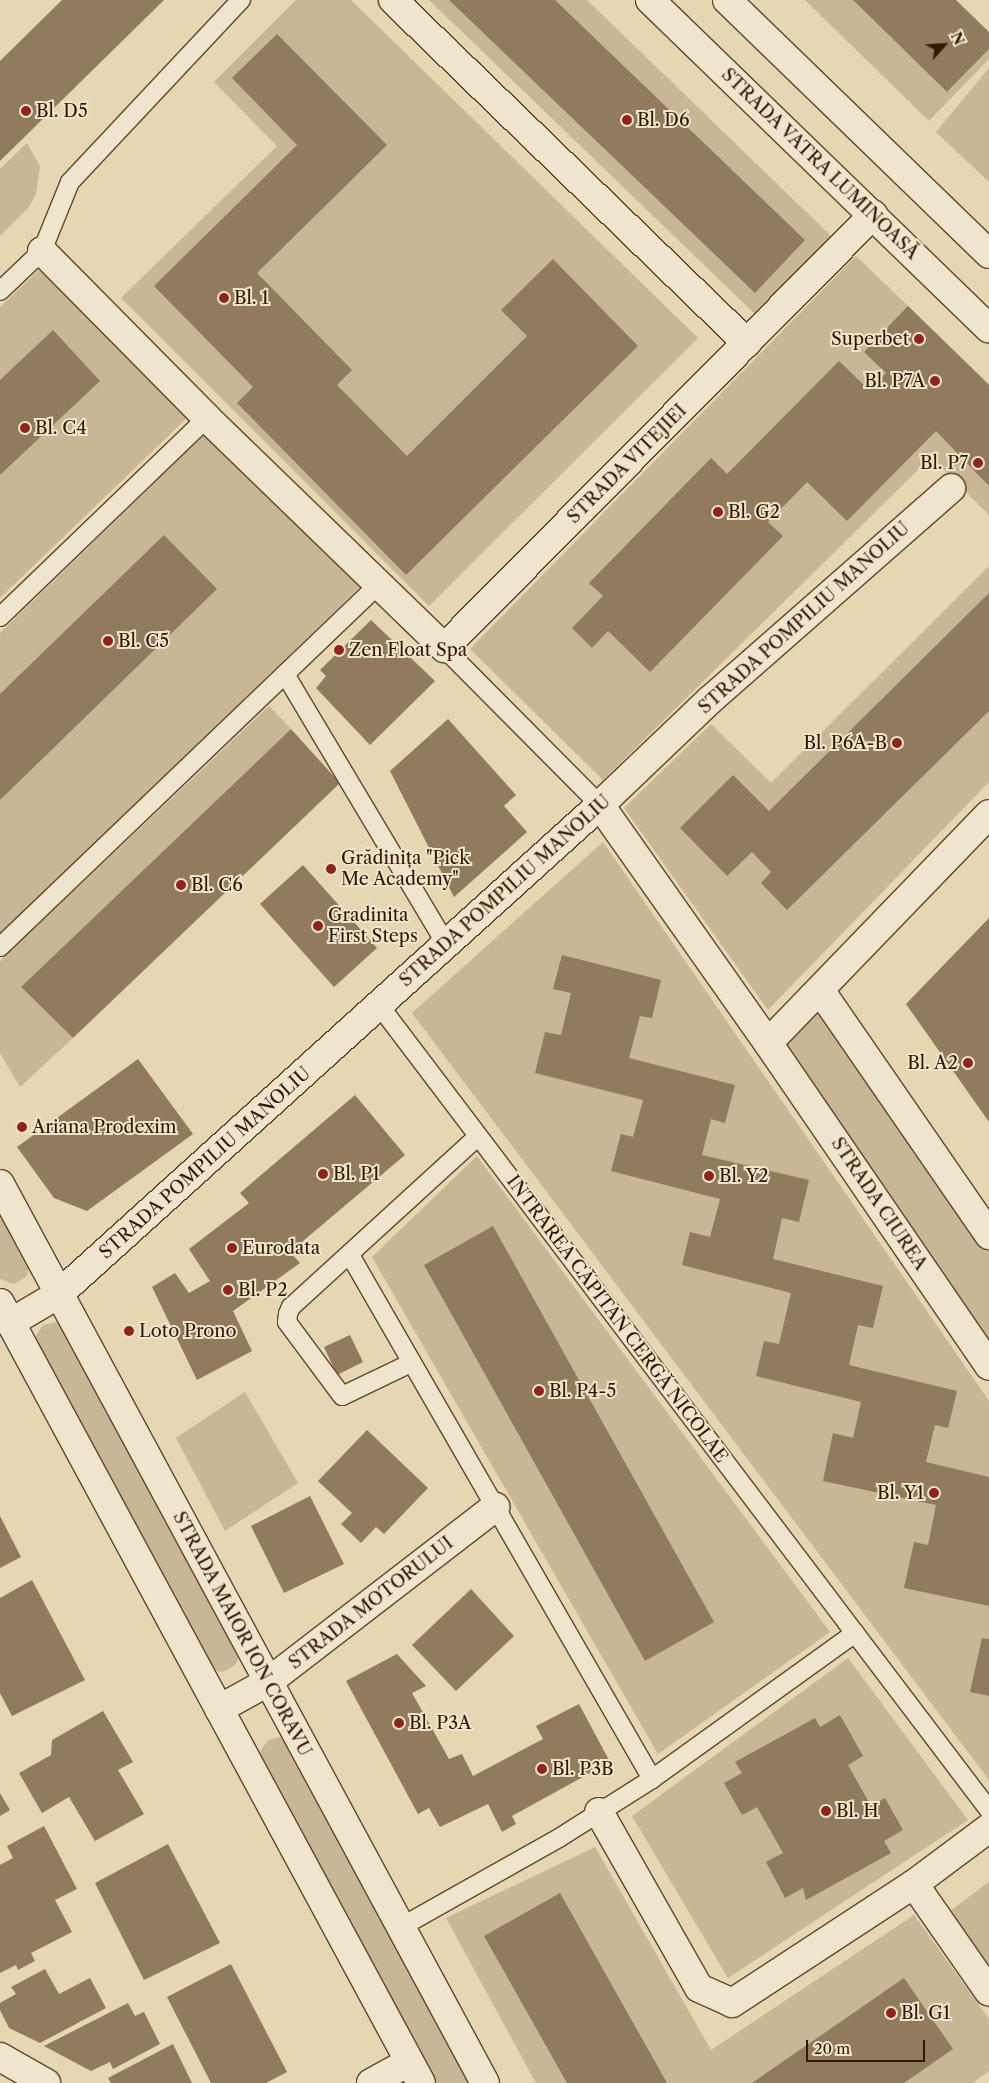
<!DOCTYPE html>
<html>
<head>
<meta charset="utf-8">
<style>
	body { margin:0 }
	#map { position:relative; width:989px; height:2083px; overflow:hidden; background:#e7d6b2; font-family:"Libre Caslon Text",serif }
	div>[style] { position:absolute }
	[style*='--x'] { left:calc(var(--x)*1px); top:calc(var(--y)*1px); width:calc(var(--w)*1px); rotate:calc(var(--a)*1deg) }
	.green>* { inset:0; background:#c8b694 }
	.building>* { inset:0; background:#907b5d }
	.roads { filter:drop-shadow(1px 0 #5f482c) drop-shadow(-1px 0 #5f482c) drop-shadow(0 1px #5f482c) drop-shadow(0 -1px #5f482c) }
	.service>* { height:18px; margin:-9px; padding:0 9px; transform-origin:9px; border-radius:9px; background:#efe4cd }
	.minor>* { height:28px; margin:-14px; padding:0 14px; transform-origin:14px; border-radius:14px; background:#efe4cd }
	.tertiary>* { height:28px; margin:-14px; padding:0 14px; transform-origin:14px; border-radius:14px; background:#efe4cd }
	.dots>* { width:14px; height:14px; translate:-50% -50%; box-sizing:border-box; border:2px solid #efe4cd; border-radius:50% }
	span { translate:-50% -50%; white-space:nowrap; text-align:center; line-height:1.15; -webkit-text-stroke:4px #efe4cd; paint-order:stroke }
	.poi-label { font-size:18px; color:#321800 }
	.left { translate:0 -50%; text-align:left }
	.right { translate:-100% -50%; text-align:right }
	.street-label { font-size:18px; color:#321800 }
	.north { position:absolute; left:919px; top:20px; width:50px; height:50px; -webkit-text-stroke:4px #efe4cd; paint-order:stroke; rotate:64deg; font-size:14px; font-weight:700; line-height:20px; text-align:center; color:#321800 }
	.north::after { content:''; display:block; margin:auto; width:18px; height:22px; background:#321800; clip-path:polygon(50% 0,100% 100%,50% 72%,0 100%) }
	.scale { position:absolute; left:806px; top:2040px; width:119px; height:22px; box-sizing:border-box; border:2px solid #321800; border-top:0; padding-left:6px; font-size:15px; line-height:18px; white-space:nowrap; color:#321800; -webkit-text-stroke:4px #efe4cd; paint-order:stroke }
</style>
</head>
<body>
<div id="map">
	<div class="green">
		<i style="clip-path:polygon(296px 0,351px 0,698px 338px,429px 606px,121px 298px,277px 146px,214px 82px)"></i>
		<i style="clip-path:polygon(429px 0,587px 0,831px 236px,756px 315px)"></i>
		<i style="clip-path:polygon(805px 0,853px 0,947px 92px,989px 49px,989px 59px,929px 121px)"></i>
		<i style="clip-path:polygon(989px 68px,989px 182px,936px 132px)"></i>
		<i style="clip-path:polygon(27px 143px,40px 166px,36px 194px,29px 207px,0 236px,0 169px)"></i>
		<i style="clip-path:polygon(856px 256px,989px 384px,989px 515px,931px 457px,603px 780px,470px 649px)"></i>
		<i style="clip-path:polygon(41px 268px,188px 417px,0 598px,0 307px)"></i>
		<i style="clip-path:polygon(204px 435px,361px 586px,0 934px,0 633px)"></i>
		<i style="clip-path:polygon(989px 566px,989px 782px,768px 1010px,624px 808px,711px 724px,771px 783px)"></i>
		<i style="clip-path:polygon(269px 706px,291px 729px,21px 987px,73px 1038px,20px 1087px,0 1053px,0 961px)"></i>
		<i style="clip-path:polygon(603px 842px,989px 1401px,989px 1780px,412px 1013px)"></i>
		<i style="clip-path:polygon(821px 1008px,989px 1252px,989px 1343px,786px 1043px)"></i>
		<i style="clip-path:polygon(477px 1156px,830px 1632px,658px 1754px,372px 1257px)"></i>
		<i style="clip-path:polygon(0 1209px,30px 1265px,26px 1277px,14px 1284px,0 1279px)"></i>
		<i style="clip-path:polygon(57px 1322px,62px 1325px,240px 1654px,236px 1664px,229px 1669px,222px 1672px,211px 1670px,33px 1341px,43px 1325px)"></i>
		<i style="clip-path:polygon(245px 1392px,298px 1483px,225px 1531px,176px 1438px)"></i>
		<i style="clip-path:polygon(848px 1658px,968px 1820px,728px 1978px,632px 1816px)"></i>
		<i style="clip-path:polygon(281px 1737px,287px 1740px,472px 2083px,434px 2083px,257px 1756px,268px 1740px)"></i>
		<i style="clip-path:polygon(595px 1847px,711px 2050px,914px 1915px,989px 2019px,989px 2071px,973px 2083px,536px 2083px,446px 1918px)"></i>
		<i style="clip-path:polygon(989px 1882px,989px 1967px,950px 1911px)"></i>
	</div>
	<div class="building">
		<i style="clip-path:polygon(62px 0,164px 0,0 161px,0 61px)"></i>
		<i style="clip-path:polygon(449px 0,555px 0,805px 240px,755px 293px)"></i>
		<i style="clip-path:polygon(853px 0,956px 0,989px 32px,989px 49px,947px 92px)"></i>
		<i style="clip-path:polygon(277px 34px,387px 145px,257px 273px,352px 370px,337px 385px,407px 456px,527px 336px,501px 310px,553px 259px,638px 346px,406px 575px,237px 403px,253px 387px,154px 286px,297px 145px,232px 78px)"></i>
		<i style="clip-path:polygon(908px 306px,989px 385px,989px 486px,936px 431px,847px 521px,807px 482px,768px 522px,783px 536px,650px 672px,608px 631px,592px 648px,572px 628px,603px 596px,589px 583px,711px 458px,727px 474px,839px 361px,869px 390px,886px 373px,864px 352px)"></i>
		<i style="clip-path:polygon(53px 330px,100px 381px,0 475px,0 380px)"></i>
		<i style="clip-path:polygon(164px 535px,217px 589px,0 800px,0 694px)"></i>
		<i style="clip-path:polygon(989px 593px,989px 711px,787px 910px,761px 883px,771px 872px,752px 852px,727px 876px,680px 828px,733px 775px,769px 811px)"></i>
		<i style="clip-path:polygon(371px 620px,435px 681px,370px 745px,316px 688px,326px 676px,320px 670px)"></i>
		<i style="clip-path:polygon(448px 719px,516px 795px,504px 806px,527px 832px,454px 897px,390px 771px)"></i>
		<i style="clip-path:polygon(291px 729px,340px 783px,73px 1038px,21px 987px)"></i>
		<i style="clip-path:polygon(303px 865px,377px 948px,334px 987px,260px 904px)"></i>
		<i style="clip-path:polygon(989px 918px,989px 1122px,906px 1004px)"></i>
		<i style="clip-path:polygon(562px 955px,661px 980px,652px 1018px,640px 1016px,629px 1058px,735px 1085px,725px 1123px,711px 1119px,702px 1155px,809px 1180px,799px 1222px,782px 1218px,773px 1259px,883px 1286px,873px 1328px,858px 1325px,849px 1365px,957px 1391px,948px 1428px,935px 1425px,926px 1462px,989px 1477px,989px 1606px,904px 1588px,914px 1542px,928px 1545px,936px 1505px,823px 1481px,833px 1433px,853px 1438px,861px 1402px,756px 1376px,764px 1341px,779px 1344px,791px 1293px,682px 1265px,690px 1232px,710px 1237px,720px 1199px,611px 1171px,621px 1134px,633px 1137px,643px 1100px,535px 1073px,545px 1032px,561px 1035px,571px 993px,553px 989px)"></i>
		<i style="clip-path:polygon(138px 1059px,193px 1134px,87px 1211px,54px 1198px,17px 1147px)"></i>
		<i style="clip-path:polygon(355px 1095px,405px 1155px,290px 1252px,300px 1263px,233px 1311px,252px 1351px,197px 1380px,152px 1287px,175px 1273px,189px 1293px,210px 1281px,189px 1249px,249px 1203px,240px 1193px)"></i>
		<i style="clip-path:polygon(493px 1226px,714px 1622px,645px 1661px,424px 1265px)"></i>
		<i style="clip-path:polygon(350px 1335px,363px 1362px,337px 1375px,324px 1347px)"></i>
		<i style="clip-path:polygon(367px 1430px,428px 1488px,384px 1534px,376px 1527px,361px 1543px,341px 1524px,352px 1513px,318px 1481px)"></i>
		<i style="clip-path:polygon(310px 1496px,344px 1564px,284px 1593px,251px 1526px)"></i>
		<i style="clip-path:polygon(0 1516px,21px 1557px,0 1568px)"></i>
		<i style="clip-path:polygon(32px 1580px,85px 1680px,12px 1716px,0 1693px,0 1598px)"></i>
		<i style="clip-path:polygon(471px 1589px,514px 1636px,456px 1691px,412px 1645px)"></i>
		<i style="clip-path:polygon(982px 1638px,989px 1639px,989px 1696px,970px 1692px)"></i>
		<i style="clip-path:polygon(397px 1654px,426px 1686px,412px 1693px,449px 1759px,462px 1754px,473px 1776px,543px 1739px,536px 1726px,579px 1704px,610px 1762px,512px 1816px,516px 1824px,502px 1832px,488px 1804px,440px 1827px,429px 1808px,418px 1814px,346px 1681px)"></i>
		<i style="clip-path:polygon(103px 1711px,133px 1762px,118px 1770px,144px 1814px,95px 1841px,69px 1797px,42px 1813px,19px 1773px,51px 1755px,52px 1740px)"></i>
		<i style="clip-path:polygon(840px 1715px,863px 1756px,848px 1765px,871px 1806px,885px 1798px,903px 1830px,884px 1841px,891px 1853px,806px 1900px,803px 1888px,785px 1898px,766px 1862px,783px 1853px,757px 1807px,742px 1815px,724px 1783px,742px 1773px,735px 1762px,815px 1718px,820px 1727px)"></i>
		<i style="clip-path:polygon(0 1793px,10px 1810px,0 1816px)"></i>
		<i style="clip-path:polygon(44px 1826px,77px 1889px,55px 1900px,72px 1932px,31px 1953px,35px 1961px,18px 1970px,16px 1965px,0 1973px,0 1865px,13px 1858px,7px 1846px)"></i>
		<i style="clip-path:polygon(168px 1844px,220px 1943px,144px 1980px,95px 1883px)"></i>
		<i style="clip-path:polygon(560px 1893px,667px 2083px,567px 2083px,484px 1936px)"></i>
		<i style="clip-path:polygon(231px 1964px,287px 2072px,266px 2083px,211px 2083px,167px 1997px)"></i>
		<i style="clip-path:polygon(45px 1969px,59px 1994px,90px 1978px,106px 2008px,40px 2043px,9px 2028px,0 2010px,0 2003px,16px 1994px,11px 1987px)"></i>
		<i style="clip-path:polygon(904px 1978px,953px 2049px,904px 2083px,752px 2083px)"></i>
		<i style="clip-path:polygon(128px 2003px,135px 2016px,144px 2012px,160px 2044px,113px 2069px,110px 2062px,91px 2071px,44px 2046px)"></i>
		<i style="clip-path:polygon(173px 2044px,192px 2083px,111px 2083px,108px 2078px)"></i>
	</div>
	<div class="roads">
		<div class="service">
			<i style="--x:0;--y:291;--w:58;--a:-43.6"></i>
			<i style="--x:42;--y:251;--w:74;--a:-67.9"></i>
			<i style="--x:70;--y:182;--w:250;--a:-46.8"></i>
			<i style="--x:0;--y:617;--w:287;--a:-43.9"></i>
			<i style="--x:444;--y:648;--w:221;--a:45.2"></i>
			<i style="--x:285;--y:674;--w:314;--a:59.2"></i>
			<i style="--x:0;--y:947;--w:523;--a:-43.76"></i>
			<i style="--x:379;--y:1005;--w:1010;--a:52.85"></i>
			<i style="--x:350;--y:1255;--w:605;--a:60.04"></i>
			<i style="--x:411;--y:1363;--w:76;--a:154.4"></i>
			<i style="--x:342;--y:1396;--w:92;--a:-126.6"></i>
			<i style="--x:287;--y:1322;--w:8;--a:-83"></i>
			<i style="--x:288;--y:1314;--w:8;--a:-67"></i>
			<i style="--x:291;--y:1307;--w:253;--a:-42.4"></i>
			<i style="--x:401;--y:1927;--w:181;--a:-29.4"></i>
			<i style="--x:559;--y:1838;--w:110;--a:-32.4"></i>
			<i style="--x:652;--y:1779;--w:250;--a:-35.7"></i>
		</div>
		<div class="minor">
			<i style="--x:393;--y:0;--w:493;--a:44.1"></i>
			<i style="--x:42;--y:251;--w:235;--a:45.3"></i>
			<i style="--x:207;--y:418;--w:330;--a:44.1"></i>
			<i style="--x:444;--y:648;--w:610;--a:-45.27"></i>
			<i style="--x:600;--y:805;--w:291;--a:54.8"></i>
			<i style="--x:768;--y:1043;--w:391;--a:55.6"></i>
			<i style="--x:820;--y:990;--w:298;--a:55.4"></i>
			<i style="--x:768;--y:1043;--w:318;--a:-46"></i>
			<i style="--x:59;--y:1294;--w:729;--a:-42.11"></i>
			<i style="--x:600;--y:805;--w:152;--a:-43.7"></i>
			<i style="--x:710;--y:700;--w:321;--a:-41.3"></i>
			<i style="--x:219;--y:1709;--w:56;--a:-28.9"></i>
			<i style="--x:268;--y:1682;--w:287;--a:-37.6"></i>
			<i style="--x:599;--y:1812;--w:202;--a:60.4"></i>
			<i style="--x:699;--y:1988;--w:36;--a:24"></i>
			<i style="--x:732;--y:2003;--w:217;--a:-33.2"></i>
			<i style="--x:914;--y:1884;--w:94;--a:-36.7"></i>
			<i style="--x:914;--y:1884;--w:131;--a:55.2"></i>
			<i style="--x:0;--y:2057;--w:53;--a:29.5"></i>
			<i style="--x:371;--y:2083;--w:43;--a:-28.9"></i>
		</div>
		<div class="tertiary">
			<i style="--x:650;--y:0;--w:472;--a:44.1"></i>
			<i style="--x:727;--y:0;--w:365;--a:44.1"></i>
			<i style="--x:0;--y:1184;--w:1021;--a:61.65"></i>
			<i style="--x:0;--y:1303;--w:886;--a:61.64"></i>
			<i style="--x:10;--y:1323;--w:57;--a:-30.6"></i>
		</div>
	</div>
	<div class="dots">
		<i style="left:26px;top:111px;background:#8f2418"></i>
		<i style="left:627px;top:120px;background:#8f2418"></i>
		<i style="left:224px;top:298px;background:#8f2418"></i>
		<i style="left:919px;top:339px;background:#8f2418"></i>
		<i style="left:935px;top:381px;background:#8f2418"></i>
		<i style="left:25px;top:428px;background:#8f2418"></i>
		<i style="left:978px;top:463px;background:#8f2418"></i>
		<i style="left:718px;top:512px;background:#8f2418"></i>
		<i style="left:108px;top:641px;background:#8f2418"></i>
		<i style="left:339px;top:650px;background:#8f2418"></i>
		<i style="left:897px;top:743px;background:#8f2418"></i>
		<i style="left:331px;top:869px;background:#8f2418"></i>
		<i style="left:181px;top:885px;background:#8f2418"></i>
		<i style="left:318px;top:926px;background:#8f2418"></i>
		<i style="left:968px;top:1063px;background:#8f2418"></i>
		<i style="left:22px;top:1127px;background:#8f2418"></i>
		<i style="left:323px;top:1174px;background:#8f2418"></i>
		<i style="left:709px;top:1176px;background:#8f2418"></i>
		<i style="left:232px;top:1248px;background:#8f2418"></i>
		<i style="left:228px;top:1290px;background:#8f2418"></i>
		<i style="left:129px;top:1331px;background:#8f2418"></i>
		<i style="left:539px;top:1391px;background:#8f2418"></i>
		<i style="left:934px;top:1493px;background:#8f2418"></i>
		<i style="left:399px;top:1723px;background:#8f2418"></i>
		<i style="left:542px;top:1769px;background:#8f2418"></i>
		<i style="left:826px;top:1811px;background:#8f2418"></i>
		<i style="left:891px;top:2013px;background:#8f2418"></i>
	</div>
	<div class="poi-label">
		<span class="left" style="left:36px;top:111px">Bl. D5</span>
		<span class="left" style="left:637px;top:120px">Bl. D6</span>
		<span class="left" style="left:234px;top:298px">Bl. 1</span>
		<span class="right" style="left:909px;top:339px">Superbet</span>
		<span class="right" style="left:925px;top:381px">Bl. P7A</span>
		<span class="left" style="left:35px;top:428px">Bl. C4</span>
		<span class="right" style="left:968px;top:463px">Bl. P7</span>
		<span class="left" style="left:728px;top:512px">Bl. G2</span>
		<span class="left" style="left:118px;top:641px">Bl. C5</span>
		<span class="left" style="left:349px;top:650px">Zen Float Spa</span>
		<span class="right" style="left:887px;top:743px">Bl. P6A-B</span>
		<span class="left" style="left:341px;top:869px">Grădinița "Pick<br>Me Academy"</span>
		<span class="left" style="left:191px;top:885px">Bl. C6</span>
		<span class="left" style="left:328px;top:926px">Gradinita<br>First Steps</span>
		<span class="right" style="left:958px;top:1063px">Bl. A2</span>
		<span class="left" style="left:32px;top:1127px">Ariana Prodexim</span>
		<span class="left" style="left:333px;top:1174px">Bl. P1</span>
		<span class="left" style="left:719px;top:1176px">Bl. Y2</span>
		<span class="left" style="left:242px;top:1248px">Eurodata</span>
		<span class="left" style="left:238px;top:1290px">Bl. P2</span>
		<span class="left" style="left:139px;top:1331px">Loto Prono</span>
		<span class="left" style="left:549px;top:1391px">Bl. P4-5</span>
		<span class="right" style="left:924px;top:1493px">Bl. Y1</span>
		<span class="left" style="left:409px;top:1723px">Bl. P3A</span>
		<span class="left" style="left:552px;top:1769px">Bl. P3B</span>
		<span class="left" style="left:836px;top:1811px">Bl. H</span>
		<span class="left" style="left:901px;top:2013px">Bl. G1</span>
	</div>
	<div class="street-label">
		<span style="left:820px;top:164px;rotate:44deg">STRADA VATRA LUMINOASĂ</span>
		<span style="left:627px;top:464px;rotate:-45deg">STRADA VITEJIEI</span>
		<span style="left:804px;top:618px;rotate:-42deg">STRADA POMPILIU MANOLIU</span>
		<span style="left:505px;top:891px;rotate:-42deg">STRADA POMPILIU MANOLIU</span>
		<span style="left:205px;top:1163px;rotate:-42deg">STRADA POMPILIU MANOLIU</span>
		<span style="left:879px;top:1204px;rotate:56deg">STRADA CIUREA</span>
		<span style="left:617px;top:1319px;rotate:53deg">INTRAREA CĂPITAN CERGĂ NICOLAE</span>
		<span style="left:371px;top:1603px;rotate:-38deg">STRADA MOTORULUI</span>
		<span style="left:242px;top:1634px;rotate:62deg">STRADA MAIOR ION CORAVU</span>
	</div>
	<div class="north">N</div>
	<div class="scale">20 m</div>
</div>
</body>
</html>
